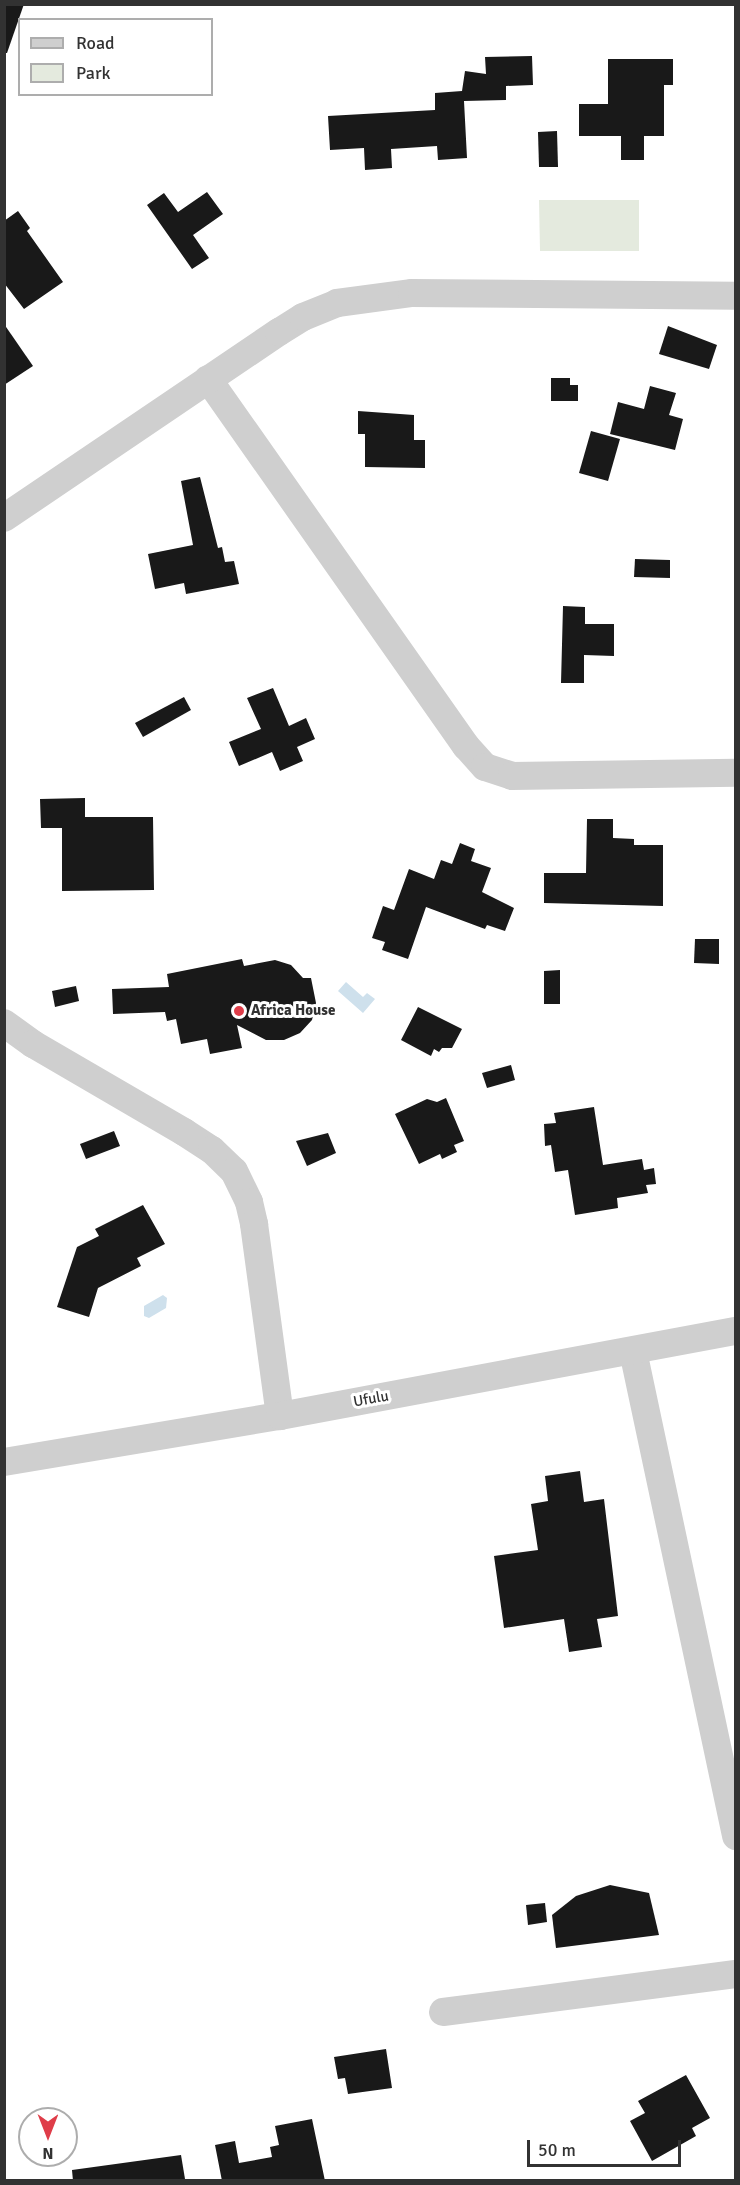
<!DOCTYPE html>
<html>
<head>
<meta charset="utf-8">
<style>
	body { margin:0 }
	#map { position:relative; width:740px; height:2185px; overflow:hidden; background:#fff; font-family:Signika,sans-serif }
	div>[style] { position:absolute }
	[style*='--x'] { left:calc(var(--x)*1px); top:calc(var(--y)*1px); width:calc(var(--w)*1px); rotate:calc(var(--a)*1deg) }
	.green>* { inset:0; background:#e4eade }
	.water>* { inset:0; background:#cee0ec }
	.building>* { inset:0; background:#191919 }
	.minor>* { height:28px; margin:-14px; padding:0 14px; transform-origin:14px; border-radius:14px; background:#cfcfcf }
	.dots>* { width:16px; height:16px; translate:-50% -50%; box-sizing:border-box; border:3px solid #fff; border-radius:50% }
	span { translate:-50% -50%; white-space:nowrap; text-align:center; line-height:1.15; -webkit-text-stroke:6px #fff; paint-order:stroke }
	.poi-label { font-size:15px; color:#323232; font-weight:700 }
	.left { translate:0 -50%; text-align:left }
	.street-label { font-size:15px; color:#323232 }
	.frame { position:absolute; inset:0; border:6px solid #323232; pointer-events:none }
	.legend { position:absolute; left:18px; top:18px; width:195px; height:78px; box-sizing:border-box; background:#fff; border:2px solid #adadad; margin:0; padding:8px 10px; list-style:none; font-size:18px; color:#323232 }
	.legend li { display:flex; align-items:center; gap:12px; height:30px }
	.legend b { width:30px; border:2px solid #adadad }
	.north { position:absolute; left:18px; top:2107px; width:60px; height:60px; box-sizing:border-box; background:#fff; border:2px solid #adadad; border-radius:50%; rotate:180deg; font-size:16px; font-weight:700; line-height:24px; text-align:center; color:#323232 }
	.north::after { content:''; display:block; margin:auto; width:21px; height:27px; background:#df3d49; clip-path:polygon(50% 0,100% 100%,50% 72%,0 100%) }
	.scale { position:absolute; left:527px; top:2140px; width:154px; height:27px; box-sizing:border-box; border:3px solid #323232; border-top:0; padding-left:8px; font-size:18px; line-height:21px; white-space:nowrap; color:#323232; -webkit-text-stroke:4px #fff; paint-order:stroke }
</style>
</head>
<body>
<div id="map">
	<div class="green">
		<i style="clip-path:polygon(539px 200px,639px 200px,639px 251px,540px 251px)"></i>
	</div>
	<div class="water">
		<i style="clip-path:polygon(346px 982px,363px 997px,367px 993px,375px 999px,363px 1013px,338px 991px)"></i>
		<i style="clip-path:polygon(163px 1295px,167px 1298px,166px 1308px,149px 1318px,144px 1316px,144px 1306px)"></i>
	</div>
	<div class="building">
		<i style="clip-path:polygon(4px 4px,24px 4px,7px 53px,4px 53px)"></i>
		<i style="clip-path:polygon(532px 56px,533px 85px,506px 86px,506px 100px,464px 101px,467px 158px,438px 160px,437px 146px,391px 149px,392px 168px,365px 170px,364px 148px,330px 150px,328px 116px,435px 110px,435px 93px,462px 91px,465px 71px,486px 74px,485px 57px)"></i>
		<i style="clip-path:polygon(608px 59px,673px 59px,673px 85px,664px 85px,664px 136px,644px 136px,644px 160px,621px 160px,621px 136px,579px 136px,579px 104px,608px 104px)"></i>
		<i style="clip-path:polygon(557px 131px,558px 167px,539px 167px,538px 132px)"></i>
		<i style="clip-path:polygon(207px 192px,223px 214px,193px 235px,209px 258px,192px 269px,147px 205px,164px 193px,178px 212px)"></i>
		<i style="clip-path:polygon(18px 211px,30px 228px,27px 231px,63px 282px,24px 309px,4px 283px,4px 221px)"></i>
		<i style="clip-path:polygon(4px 324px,33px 366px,4px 385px)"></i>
		<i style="clip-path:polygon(668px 326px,717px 345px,709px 369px,659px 354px)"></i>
		<i style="clip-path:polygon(551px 378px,570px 378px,570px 385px,578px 385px,578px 401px,551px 401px)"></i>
		<i style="clip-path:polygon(650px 386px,676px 393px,669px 415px,683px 419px,675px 450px,610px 434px,618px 402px,644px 409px)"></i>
		<i style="clip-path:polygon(358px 411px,414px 415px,414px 440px,425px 440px,425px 468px,365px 467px,365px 434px,358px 434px)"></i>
		<i style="clip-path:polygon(591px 431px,620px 439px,608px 481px,579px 473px)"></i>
		<i style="clip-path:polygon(200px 477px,218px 548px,222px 547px,225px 562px,234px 561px,239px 584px,186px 594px,184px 583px,155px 589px,148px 554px,193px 545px,181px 481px)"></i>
		<i style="clip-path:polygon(635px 559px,670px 560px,670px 578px,634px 577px)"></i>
		<i style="clip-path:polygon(563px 606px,585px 607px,585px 624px,614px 624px,614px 656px,584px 655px,584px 683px,561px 683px)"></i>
		<i style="clip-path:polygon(273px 688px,289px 726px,306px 718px,315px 739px,297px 747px,303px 761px,280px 771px,272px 752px,239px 766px,229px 742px,261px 729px,247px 698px)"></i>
		<i style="clip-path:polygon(184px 697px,191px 710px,143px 737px,135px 723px)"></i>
		<i style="clip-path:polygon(85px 798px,85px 817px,153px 817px,154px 890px,62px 891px,62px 828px,41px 828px,40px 799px)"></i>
		<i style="clip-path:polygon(587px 819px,613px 819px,613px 838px,634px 839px,634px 845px,663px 845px,663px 906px,544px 903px,544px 873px,586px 873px)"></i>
		<i style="clip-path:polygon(460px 843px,475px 849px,471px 861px,491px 868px,482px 892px,514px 908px,505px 931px,487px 925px,485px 929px,426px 907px,408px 959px,382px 950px,385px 942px,372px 938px,383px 906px,394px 910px,409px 869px,434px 879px,441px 860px,452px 864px)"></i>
		<i style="clip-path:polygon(695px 939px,719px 939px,719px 964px,694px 963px)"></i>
		<i style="clip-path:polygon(242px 959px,244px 966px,275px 960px,291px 965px,303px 978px,311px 978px,316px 1003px,312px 1020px,300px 1033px,284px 1040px,266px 1040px,237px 1025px,242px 1048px,210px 1054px,207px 1039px,181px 1044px,176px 1019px,167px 1021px,165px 1012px,113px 1014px,112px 989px,169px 987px,167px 974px)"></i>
		<i style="clip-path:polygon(560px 970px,560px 1004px,544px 1004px,544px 971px)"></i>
		<i style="clip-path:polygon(76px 986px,79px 1001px,55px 1007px,52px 991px)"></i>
		<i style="clip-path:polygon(418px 1007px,462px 1029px,452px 1048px,442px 1048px,439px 1052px,434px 1049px,431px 1056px,401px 1040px)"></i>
		<i style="clip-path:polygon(511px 1065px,515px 1080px,487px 1088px,482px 1073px)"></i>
		<i style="clip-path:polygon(446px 1098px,464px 1141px,454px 1145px,457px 1152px,442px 1159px,440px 1154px,419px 1164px,395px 1114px,427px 1099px,437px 1102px)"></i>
		<i style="clip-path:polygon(594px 1107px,603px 1165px,642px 1159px,644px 1170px,654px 1168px,656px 1184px,646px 1185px,648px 1193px,617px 1198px,618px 1208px,575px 1215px,568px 1170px,555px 1172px,551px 1145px,545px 1146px,544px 1124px,556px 1123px,554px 1113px)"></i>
		<i style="clip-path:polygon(114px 1131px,120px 1146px,86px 1159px,80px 1144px)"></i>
		<i style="clip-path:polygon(328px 1133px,336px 1153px,307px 1166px,296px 1141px)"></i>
		<i style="clip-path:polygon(143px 1205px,165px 1244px,137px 1258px,141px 1266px,98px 1288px,89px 1317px,57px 1307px,77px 1247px,99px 1236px,95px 1229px)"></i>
		<i style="clip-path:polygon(580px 1471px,584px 1502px,604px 1499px,618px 1616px,597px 1619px,602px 1647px,569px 1652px,564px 1619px,504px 1628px,494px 1556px,538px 1550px,531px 1504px,548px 1501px,545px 1476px)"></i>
		<i style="clip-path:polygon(610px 1885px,649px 1893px,659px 1935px,556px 1948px,552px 1915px,576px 1896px)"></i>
		<i style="clip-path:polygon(545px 1903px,547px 1922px,528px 1925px,526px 1905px)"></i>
		<i style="clip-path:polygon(386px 2049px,392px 2088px,348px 2094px,345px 2078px,338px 2079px,334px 2057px)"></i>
		<i style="clip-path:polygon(686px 2075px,710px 2118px,692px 2128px,696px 2136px,652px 2161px,630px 2121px,645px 2113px,638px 2101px)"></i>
		<i style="clip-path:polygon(312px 2119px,325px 2181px,222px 2181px,215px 2145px,235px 2141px,239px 2163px,272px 2157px,270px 2147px,279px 2145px,275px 2126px)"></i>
		<i style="clip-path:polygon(181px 2155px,185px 2179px,73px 2181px,72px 2170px)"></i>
	</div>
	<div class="minor">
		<i style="--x:208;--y:379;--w:449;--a:54.9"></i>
		<i style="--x:466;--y:746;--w:28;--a:48"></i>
		<i style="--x:485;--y:767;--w:28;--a:18"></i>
		<i style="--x:512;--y:776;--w:224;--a:-0.8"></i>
		<i style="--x:4;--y:518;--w:332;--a:-34.1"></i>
		<i style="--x:279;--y:332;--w:28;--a:-32"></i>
		<i style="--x:303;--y:317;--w:37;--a:-22"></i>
		<i style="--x:337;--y:303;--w:76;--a:-7.6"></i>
		<i style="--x:412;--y:293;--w:324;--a:0.5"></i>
		<i style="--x:4;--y:1023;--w:36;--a:36"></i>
		<i style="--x:33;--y:1044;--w:175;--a:30.2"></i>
		<i style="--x:184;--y:1132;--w:33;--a:33"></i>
		<i style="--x:212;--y:1150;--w:30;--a:44"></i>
		<i style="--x:234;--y:1171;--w:34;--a:64"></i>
		<i style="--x:249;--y:1202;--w:23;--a:77"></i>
		<i style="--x:254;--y:1224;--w:194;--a:82.3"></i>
		<i style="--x:633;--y:1351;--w:496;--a:78"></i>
		<i style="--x:4;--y:1462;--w:280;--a:-9.5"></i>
		<i style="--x:280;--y:1416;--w:464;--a:-10.6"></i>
		<i style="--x:443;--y:2012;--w:295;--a:-7.4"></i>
	</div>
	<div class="dots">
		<i style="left:239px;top:1011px;background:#df3d49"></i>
	</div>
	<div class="poi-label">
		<span class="left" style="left:251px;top:1011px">Africa House</span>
	</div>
	<div class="street-label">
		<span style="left:371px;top:1399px;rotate:-10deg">Ufulu</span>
	</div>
	<div class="frame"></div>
	<ul class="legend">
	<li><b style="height:8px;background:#cfcfcf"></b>Road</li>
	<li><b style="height:16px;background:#e4eade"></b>Park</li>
	</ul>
	<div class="north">N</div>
	<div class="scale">50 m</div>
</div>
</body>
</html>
